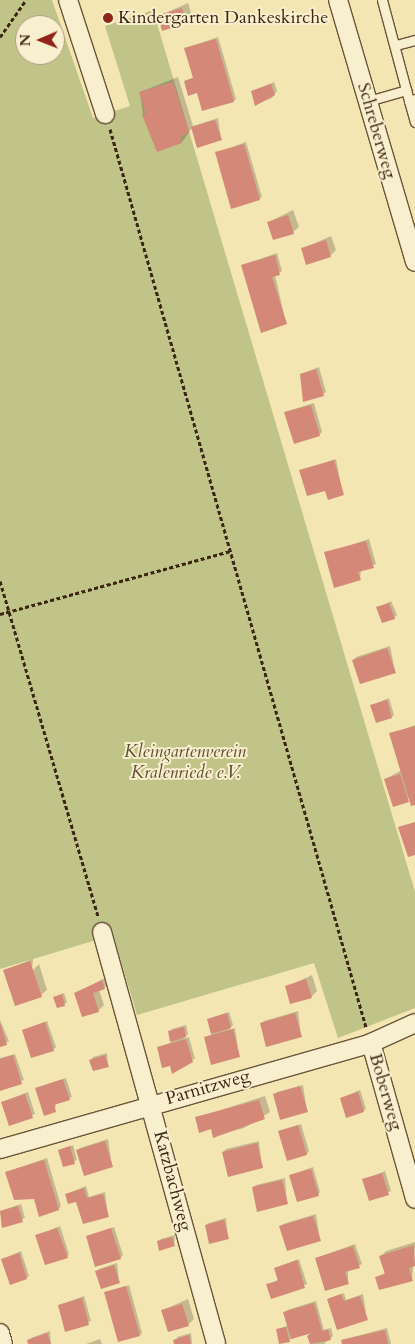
<!DOCTYPE html>
<html>
<head>
<meta charset="utf-8">
<style>
	body { margin:0 }
	#map { position:relative; width:415px; height:1344px; overflow:hidden; background:#f4e6b3; font-family:Cardo,serif }
	div>[style] { position:absolute }
	[style*='--x'] { left:calc(var(--x)*1px); top:calc(var(--y)*1px); width:calc(var(--w)*1px); rotate:calc(var(--a)*1deg) }
	.green>* { inset:0; background:#c0c489 }
	.shadow>* { inset:0; background:#0003 }
	.building>* { inset:0; background:#d48877 }
	.path>* { height:3px; margin-top:-1.5px; transform-origin:0; background:repeating-linear-gradient(90deg,#3d2514 0 4px,transparent 0 6.5px) }
	.roads { filter:drop-shadow(1px 0 #6b553c) drop-shadow(-1px 0 #6b553c) drop-shadow(0 1px #6b553c) drop-shadow(0 -1px #6b553c) }
	.lane>* { height:9px; margin:-4.5px; padding:0 4.5px; transform-origin:4.5px; border-radius:4.5px; background:#f8efce }
	.street>* { height:18px; margin:-9px; padding:0 9px; transform-origin:9px; border-radius:9px; background:#f8efce }
	.dots>* { width:14px; height:14px; translate:-50% -50%; box-sizing:border-box; border:2px solid #f8efce; border-radius:50% }
	span { translate:-50% -50%; white-space:nowrap; text-align:center; line-height:1.15; -webkit-text-stroke:4px #f8efce; paint-order:stroke }
	.poi-label { font-size:18px; color:#3d2514 }
	.left { translate:0 -50%; text-align:left }
	.street-label { font-size:18px; color:#3d2514 }
	.park-label { font-size:18px; color:#5e4d31; font-style:italic }
	.north { position:absolute; left:15px; top:15px; width:50px; height:50px; box-sizing:border-box; background:#f8efce; border:1px solid #ad9e84; border-radius:50%; rotate:269deg; font-size:14px; font-weight:700; line-height:20px; text-align:center; color:#3d2514 }
	.north::after { content:''; display:block; margin:auto; width:18px; height:22px; background:#8f2418; clip-path:polygon(50% 0,100% 100%,50% 72%,0 100%) }
</style>
</head>
<body>
<div id="map">
	<div class="green">
		<i style="clip-path:polygon(evenodd,0 0,52px 0,93px 118px,130px 106px,105px 26px,153px 10px,415px 892px,415px 1008px,338px 1038px,314px 963px,137px 1015px,113px 935px,0 969px,0 0,25px 25px,55px 25px,55px 55px,25px 55px,25px 25px)"></i>
	</div>
	<div class="shadow">
		<i style="clip-path:polygon(188px 3px,192px 16px,187px 22px,159px 16px)"></i>
		<i style="clip-path:polygon(218px 37px,236px 99px,234px 101px,198px 92px,185px 81px,194px 77px,186px 48px)"></i>
		<i style="clip-path:polygon(178px 77px,193px 126px,218px 118px,221px 139px,192px 128px,182px 142px,143px 116px,140px 92px)"></i>
		<i style="clip-path:polygon(274px 82px,277px 91px,272px 98px,256px 104px,252px 91px)"></i>
		<i style="clip-path:polygon(246px 142px,262px 197px,259px 199px,216px 153px)"></i>
		<i style="clip-path:polygon(293px 210px,299px 227px,293px 232px,269px 222px)"></i>
		<i style="clip-path:polygon(331px 236px,336px 250px,330px 256px,302px 249px)"></i>
		<i style="clip-path:polygon(277px 253px,282px 271px,275px 275px,286px 323px,242px 265px)"></i>
		<i style="clip-path:polygon(319px 367px,326px 392px,323px 394px,301px 374px)"></i>
		<i style="clip-path:polygon(314px 403px,322px 432px,319px 435px,285px 412px)"></i>
		<i style="clip-path:polygon(336px 459px,343px 494px,326px 490px,301px 471px)"></i>
		<i style="clip-path:polygon(369px 539px,376px 564px,361px 570px,360px 579px,326px 553px)"></i>
		<i style="clip-path:polygon(391px 601px,397px 615px,394px 618px,378px 608px)"></i>
		<i style="clip-path:polygon(390px 646px,395px 671px,354px 660px,356px 657px)"></i>
		<i style="clip-path:polygon(389px 698px,394px 715px,392px 717px,372px 705px)"></i>
		<i style="clip-path:polygon(415px 725px,415px 804px,385px 779px,402px 770px,391px 734px)"></i>
		<i style="clip-path:polygon(33px 959px,32px 971px,39px 964px,47px 990px,41px 995px,5px 970px)"></i>
		<i style="clip-path:polygon(312px 975px,317px 991px,311px 997px,286px 987px)"></i>
		<i style="clip-path:polygon(105px 978px,107px 986px,99px 990px,104px 1005px,98px 1011px,76px 994px)"></i>
		<i style="clip-path:polygon(64px 993px,67px 1002px,64px 1005px,55px 997px)"></i>
		<i style="clip-path:polygon(298px 1011px,301px 1036px,261px 1024px,264px 1021px)"></i>
		<i style="clip-path:polygon(229px 1012px,233px 1025px,228px 1030px,235px 1028px,239px 1055px,205px 1038px,212px 1034px,208px 1019px)"></i>
		<i style="clip-path:polygon(0 1020px,9px 1041px,0 1046px)"></i>
		<i style="clip-path:polygon(47px 1021px,56px 1047px,53px 1050px,23px 1030px)"></i>
		<i style="clip-path:polygon(186px 1025px,188px 1034px,183px 1039px,189px 1037px,195px 1059px,171px 1064px,158px 1048px,172px 1042px,172px 1029px)"></i>
		<i style="clip-path:polygon(107px 1053px,108px 1066px,91px 1060px,93px 1057px)"></i>
		<i style="clip-path:polygon(15px 1054px,24px 1080px,0 1087px,0 1058px)"></i>
		<i style="clip-path:polygon(66px 1078px,72px 1097px,56px 1103px,55px 1111px,37px 1088px)"></i>
		<i style="clip-path:polygon(303px 1085px,307px 1111px,274px 1095px,277px 1092px)"></i>
		<i style="clip-path:polygon(360px 1090px,366px 1109px,363px 1111px,341px 1098px)"></i>
		<i style="clip-path:polygon(28px 1092px,35px 1114px,10px 1125px,2px 1102px)"></i>
		<i style="clip-path:polygon(265px 1096px,270px 1112px,244px 1128px,214px 1136px,212px 1128px,196px 1118px)"></i>
		<i style="clip-path:polygon(301px 1124px,309px 1151px,307px 1154px,279px 1132px)"></i>
		<i style="clip-path:polygon(108px 1139px,112px 1166px,78px 1150px,80px 1148px)"></i>
		<i style="clip-path:polygon(259px 1141px,262px 1167px,223px 1152px,226px 1149px)"></i>
		<i style="clip-path:polygon(73px 1145px,77px 1160px,64px 1166px,60px 1150px)"></i>
		<i style="clip-path:polygon(47px 1158px,61px 1206px,59px 1209px,6px 1172px)"></i>
		<i style="clip-path:polygon(313px 1167px,320px 1192px,318px 1195px,290px 1175px)"></i>
		<i style="clip-path:polygon(385px 1171px,391px 1191px,370px 1200px,364px 1180px)"></i>
		<i style="clip-path:polygon(285px 1178px,287px 1203px,253px 1188px,256px 1185px)"></i>
		<i style="clip-path:polygon(86px 1186px,89px 1197px,105px 1192px,108px 1216px,69px 1193px)"></i>
		<i style="clip-path:polygon(21px 1204px,25px 1218px,3px 1227px,0 1211px)"></i>
		<i style="clip-path:polygon(316px 1214px,320px 1240px,281px 1227px,283px 1224px)"></i>
		<i style="clip-path:polygon(226px 1218px,228px 1238px,206px 1225px,209px 1223px)"></i>
		<i style="clip-path:polygon(60px 1226px,69px 1254px,67px 1257px,37px 1236px)"></i>
		<i style="clip-path:polygon(114px 1227px,123px 1255px,120px 1258px,87px 1237px)"></i>
		<i style="clip-path:polygon(175px 1235px,174px 1245px,158px 1242px,161px 1239px)"></i>
		<i style="clip-path:polygon(415px 1242px,412px 1280px,390px 1287px,376px 1277px,385px 1273px,380px 1257px,386px 1251px)"></i>
		<i style="clip-path:polygon(355px 1244px,362px 1264px,348px 1270px,348px 1283px,316px 1258px)"></i>
		<i style="clip-path:polygon(21px 1251px,29px 1276px,26px 1278px,3px 1259px)"></i>
		<i style="clip-path:polygon(299px 1259px,307px 1284px,272px 1298px,268px 1285px,279px 1279px,276px 1268px)"></i>
		<i style="clip-path:polygon(117px 1263px,119px 1282px,97px 1271px,99px 1269px)"></i>
		<i style="clip-path:polygon(129px 1285px,142px 1333px,140px 1335px,106px 1293px)"></i>
		<i style="clip-path:polygon(344px 1293px,346px 1300px,363px 1294px,367px 1319px,328px 1299px)"></i>
		<i style="clip-path:polygon(84px 1296px,91px 1321px,66px 1331px,59px 1305px)"></i>
		<i style="clip-path:polygon(188px 1299px,194px 1319px,188px 1325px,163px 1310px)"></i>
		<i style="clip-path:polygon(316px 1301px,324px 1330px,331px 1328px,333px 1336px,324px 1344px,311px 1344px,308px 1333px,289px 1340px,277px 1330px,288px 1325px,287px 1310px)"></i>
		<i style="clip-path:polygon(387px 1328px,391px 1344px,344px 1344px,342px 1340px)"></i>
		<i style="clip-path:polygon(50px 1331px,51px 1344px,29px 1344px,31px 1338px)"></i>
		<i style="clip-path:polygon(191px 1333px,192px 1344px,176px 1344px,177px 1337px)"></i>
		<i style="clip-path:polygon(100px 1339px,102px 1344px,86px 1344px)"></i>
	</div>
	<div class="building">
		<i style="clip-path:polygon(182px 8px,187px 23px,162px 31px,158px 15px)"></i>
		<i style="clip-path:polygon(216px 39px,234px 102px,202px 111px,197px 93px,188px 96px,184px 81px,193px 78px,184px 48px)"></i>
		<i style="clip-path:polygon(173px 82px,189px 133px,180px 136px,182px 143px,157px 152px,142px 115px,146px 114px,139px 92px)"></i>
		<i style="clip-path:polygon(271px 84px,275px 95px,255px 106px,251px 91px)"></i>
		<i style="clip-path:polygon(215px 120px,222px 140px,197px 148px,191px 127px)"></i>
		<i style="clip-path:polygon(244px 144px,260px 200px,231px 209px,215px 152px)"></i>
		<i style="clip-path:polygon(288px 215px,294px 234px,273px 240px,267px 222px)"></i>
		<i style="clip-path:polygon(326px 240px,331px 257px,306px 265px,301px 248px)"></i>
		<i style="clip-path:polygon(275px 255px,280px 275px,272px 277px,287px 324px,261px 333px,241px 265px)"></i>
		<i style="clip-path:polygon(316px 369px,324px 396px,303px 402px,300px 374px)"></i>
		<i style="clip-path:polygon(311px 405px,320px 436px,294px 444px,284px 412px)"></i>
		<i style="clip-path:polygon(334px 460px,344px 495px,328px 500px,325px 491px,307px 496px,299px 470px)"></i>
		<i style="clip-path:polygon(366px 541px,374px 568px,358px 572px,361px 580px,334px 588px,324px 552px)"></i>
		<i style="clip-path:polygon(389px 603px,395px 619px,382px 623px,376px 607px)"></i>
		<i style="clip-path:polygon(387px 648px,396px 673px,360px 684px,352px 660px)"></i>
		<i style="clip-path:polygon(387px 700px,392px 718px,376px 723px,370px 705px)"></i>
		<i style="clip-path:polygon(415px 726px,415px 805px,411px 806px,389px 733px)"></i>
		<i style="clip-path:polygon(400px 774px,409px 802px,393px 807px,384px 779px)"></i>
		<i style="clip-path:polygon(415px 822px,415px 855px,408px 857px,398px 827px)"></i>
		<i style="clip-path:polygon(30px 961px,42px 997px,15px 1006px,3px 970px)"></i>
		<i style="clip-path:polygon(306px 979px,312px 998px,290px 1004px,285px 986px)"></i>
		<i style="clip-path:polygon(102px 980px,105px 989px,93px 993px,99px 1012px,82px 1017px,74px 993px)"></i>
		<i style="clip-path:polygon(62px 994px,65px 1006px,57px 1008px,53px 997px)"></i>
		<i style="clip-path:polygon(227px 1013px,231px 1028px,211px 1034px,207px 1019px)"></i>
		<i style="clip-path:polygon(295px 1013px,302px 1037px,266px 1047px,260px 1023px)"></i>
		<i style="clip-path:polygon(45px 1022px,54px 1051px,31px 1058px,22px 1030px)"></i>
		<i style="clip-path:polygon(0 1023px,7px 1045px,0 1047px)"></i>
		<i style="clip-path:polygon(184px 1027px,186px 1037px,170px 1042px,168px 1031px)"></i>
		<i style="clip-path:polygon(233px 1029px,240px 1057px,211px 1065px,204px 1037px)"></i>
		<i style="clip-path:polygon(186px 1039px,193px 1062px,172px 1074px,170px 1066px,162px 1068px,157px 1047px)"></i>
		<i style="clip-path:polygon(13px 1055px,22px 1084px,0 1091px,0 1059px)"></i>
		<i style="clip-path:polygon(105px 1055px,109px 1067px,93px 1071px,89px 1060px)"></i>
		<i style="clip-path:polygon(63px 1079px,70px 1100px,54px 1105px,56px 1112px,44px 1116px,35px 1088px)"></i>
		<i style="clip-path:polygon(300px 1086px,308px 1112px,280px 1120px,273px 1094px)"></i>
		<i style="clip-path:polygon(358px 1092px,364px 1112px,346px 1118px,340px 1098px)"></i>
		<i style="clip-path:polygon(25px 1094px,33px 1118px,9px 1126px,1px 1102px)"></i>
		<i style="clip-path:polygon(259px 1100px,265px 1119px,213px 1138px,211px 1129px,199px 1133px,195px 1117px)"></i>
		<i style="clip-path:polygon(298px 1125px,307px 1155px,287px 1161px,278px 1131px)"></i>
		<i style="clip-path:polygon(105px 1141px,113px 1167px,84px 1176px,76px 1150px)"></i>
		<i style="clip-path:polygon(257px 1143px,263px 1168px,228px 1177px,222px 1152px)"></i>
		<i style="clip-path:polygon(70px 1146px,75px 1164px,63px 1167px,58px 1150px)"></i>
		<i style="clip-path:polygon(44px 1160px,59px 1210px,39px 1217px,34px 1199px,14px 1200px,5px 1172px)"></i>
		<i style="clip-path:polygon(311px 1169px,319px 1196px,297px 1202px,289px 1175px)"></i>
		<i style="clip-path:polygon(382px 1173px,389px 1195px,369px 1201px,362px 1179px)"></i>
		<i style="clip-path:polygon(282px 1180px,288px 1204px,257px 1212px,252px 1187px)"></i>
		<i style="clip-path:polygon(84px 1188px,87px 1198px,103px 1194px,109px 1217px,83px 1224px,76px 1202px,68px 1204px,65px 1194px)"></i>
		<i style="clip-path:polygon(18px 1206px,23px 1222px,2px 1228px,0 1211px)"></i>
		<i style="clip-path:polygon(313px 1216px,321px 1241px,287px 1251px,279px 1226px)"></i>
		<i style="clip-path:polygon(224px 1220px,229px 1239px,209px 1244px,205px 1225px)"></i>
		<i style="clip-path:polygon(57px 1228px,68px 1258px,45px 1265px,35px 1235px)"></i>
		<i style="clip-path:polygon(111px 1228px,121px 1259px,95px 1267px,86px 1236px)"></i>
		<i style="clip-path:polygon(172px 1237px,175px 1246px,159px 1251px,157px 1241px)"></i>
		<i style="clip-path:polygon(414px 1245px,415px 1266px,409px 1268px,413px 1281px,379px 1290px,375px 1277px,385px 1274px,379px 1256px)"></i>
		<i style="clip-path:polygon(353px 1246px,360px 1268px,345px 1272px,349px 1284px,325px 1291px,315px 1258px)"></i>
		<i style="clip-path:polygon(19px 1253px,27px 1279px,10px 1285px,1px 1259px)"></i>
		<i style="clip-path:polygon(297px 1260px,305px 1288px,271px 1299px,266px 1284px,278px 1281px,274px 1268px)"></i>
		<i style="clip-path:polygon(114px 1265px,120px 1283px,101px 1289px,95px 1271px)"></i>
		<i style="clip-path:polygon(126px 1286px,140px 1336px,118px 1342px,104px 1292px)"></i>
		<i style="clip-path:polygon(341px 1294px,344px 1301px,360px 1296px,368px 1320px,337px 1330px,327px 1299px)"></i>
		<i style="clip-path:polygon(82px 1298px,89px 1325px,65px 1332px,58px 1305px)"></i>
		<i style="clip-path:polygon(314px 1303px,322px 1331px,328px 1329px,331px 1340px,310px 1344px,307px 1336px,312px 1333px,291px 1339px,283px 1312px)"></i>
		<i style="clip-path:polygon(182px 1304px,189px 1326px,168px 1332px,161px 1310px)"></i>
		<i style="clip-path:polygon(286px 1327px,290px 1342px,279px 1344px,276px 1329px)"></i>
		<i style="clip-path:polygon(385px 1330px,388px 1344px,342px 1344px,341px 1340px)"></i>
		<i style="clip-path:polygon(47px 1333px,51px 1344px,28px 1344px,27px 1340px)"></i>
		<i style="clip-path:polygon(189px 1335px,191px 1344px,174px 1344px,173px 1340px)"></i>
	</div>
	<div class="path">
		<i style="--x:0;--y:37;--w:45;--a:-54.9"></i>
		<i style="--x:110;--y:129;--w:934;--a:74.09"></i>
		<i style="--x:0;--y:581;--w:349;--a:73.7"></i>
		<i style="--x:0;--y:614;--w:238;--a:-15.3"></i>
	</div>
	<div class="roads">
		<div class="lane">
			<i style="--x:382;--y:0;--w:105;--a:75"></i>
			<i style="--x:396;--y:45;--w:20;--a:-15"></i>
			<i style="--x:415;--y:99;--w:6;--a:162"></i>
			<i style="--x:409;--y:101;--w:22;--a:74"></i>
			<i style="--x:368;--y:101;--w:40;--a:-16"></i>
		</div>
		<div class="street">
			<i style="--x:68;--y:0;--w:120;--a:72"></i>
			<i style="--x:338;--y:0;--w:273;--a:73.6"></i>
			<i style="--x:102;--y:932;--w:427;--a:74.5"></i>
			<i style="--x:371;--y:1043;--w:162;--a:74.2"></i>
			<i style="--x:0;--y:1149;--w:386;--a:-15.9"></i>
			<i style="--x:371;--y:1043;--w:48;--a:-24.4"></i>
			<i style="--x:0;--y:1333;--w:11;--a:75"></i>
		</div>
	</div>
	<div class="dots">
		<i style="left:108px;top:18px;background:#8f2418"></i>
	</div>
	<div class="poi-label">
		<span class="left" style="left:118px;top:18px">Kindergarten Dankeskirche</span>
	</div>
	<div class="street-label">
		<span style="left:376px;top:131px;rotate:74deg">Schreberweg</span>
		<span style="left:208px;top:1088px;rotate:-16deg">Parnitzweg</span>
		<span style="left:385px;top:1092px;rotate:74deg">Boberweg</span>
		<span style="left:172px;top:1181px;rotate:75deg">Katzbachweg</span>
	</div>
	<div class="park-label">
		<span style="left:185px;top:763px">Kleingartenverein<br>Kralenriede e.V.</span>
	</div>
	<div class="north">N</div>
</div>
</body>
</html>
